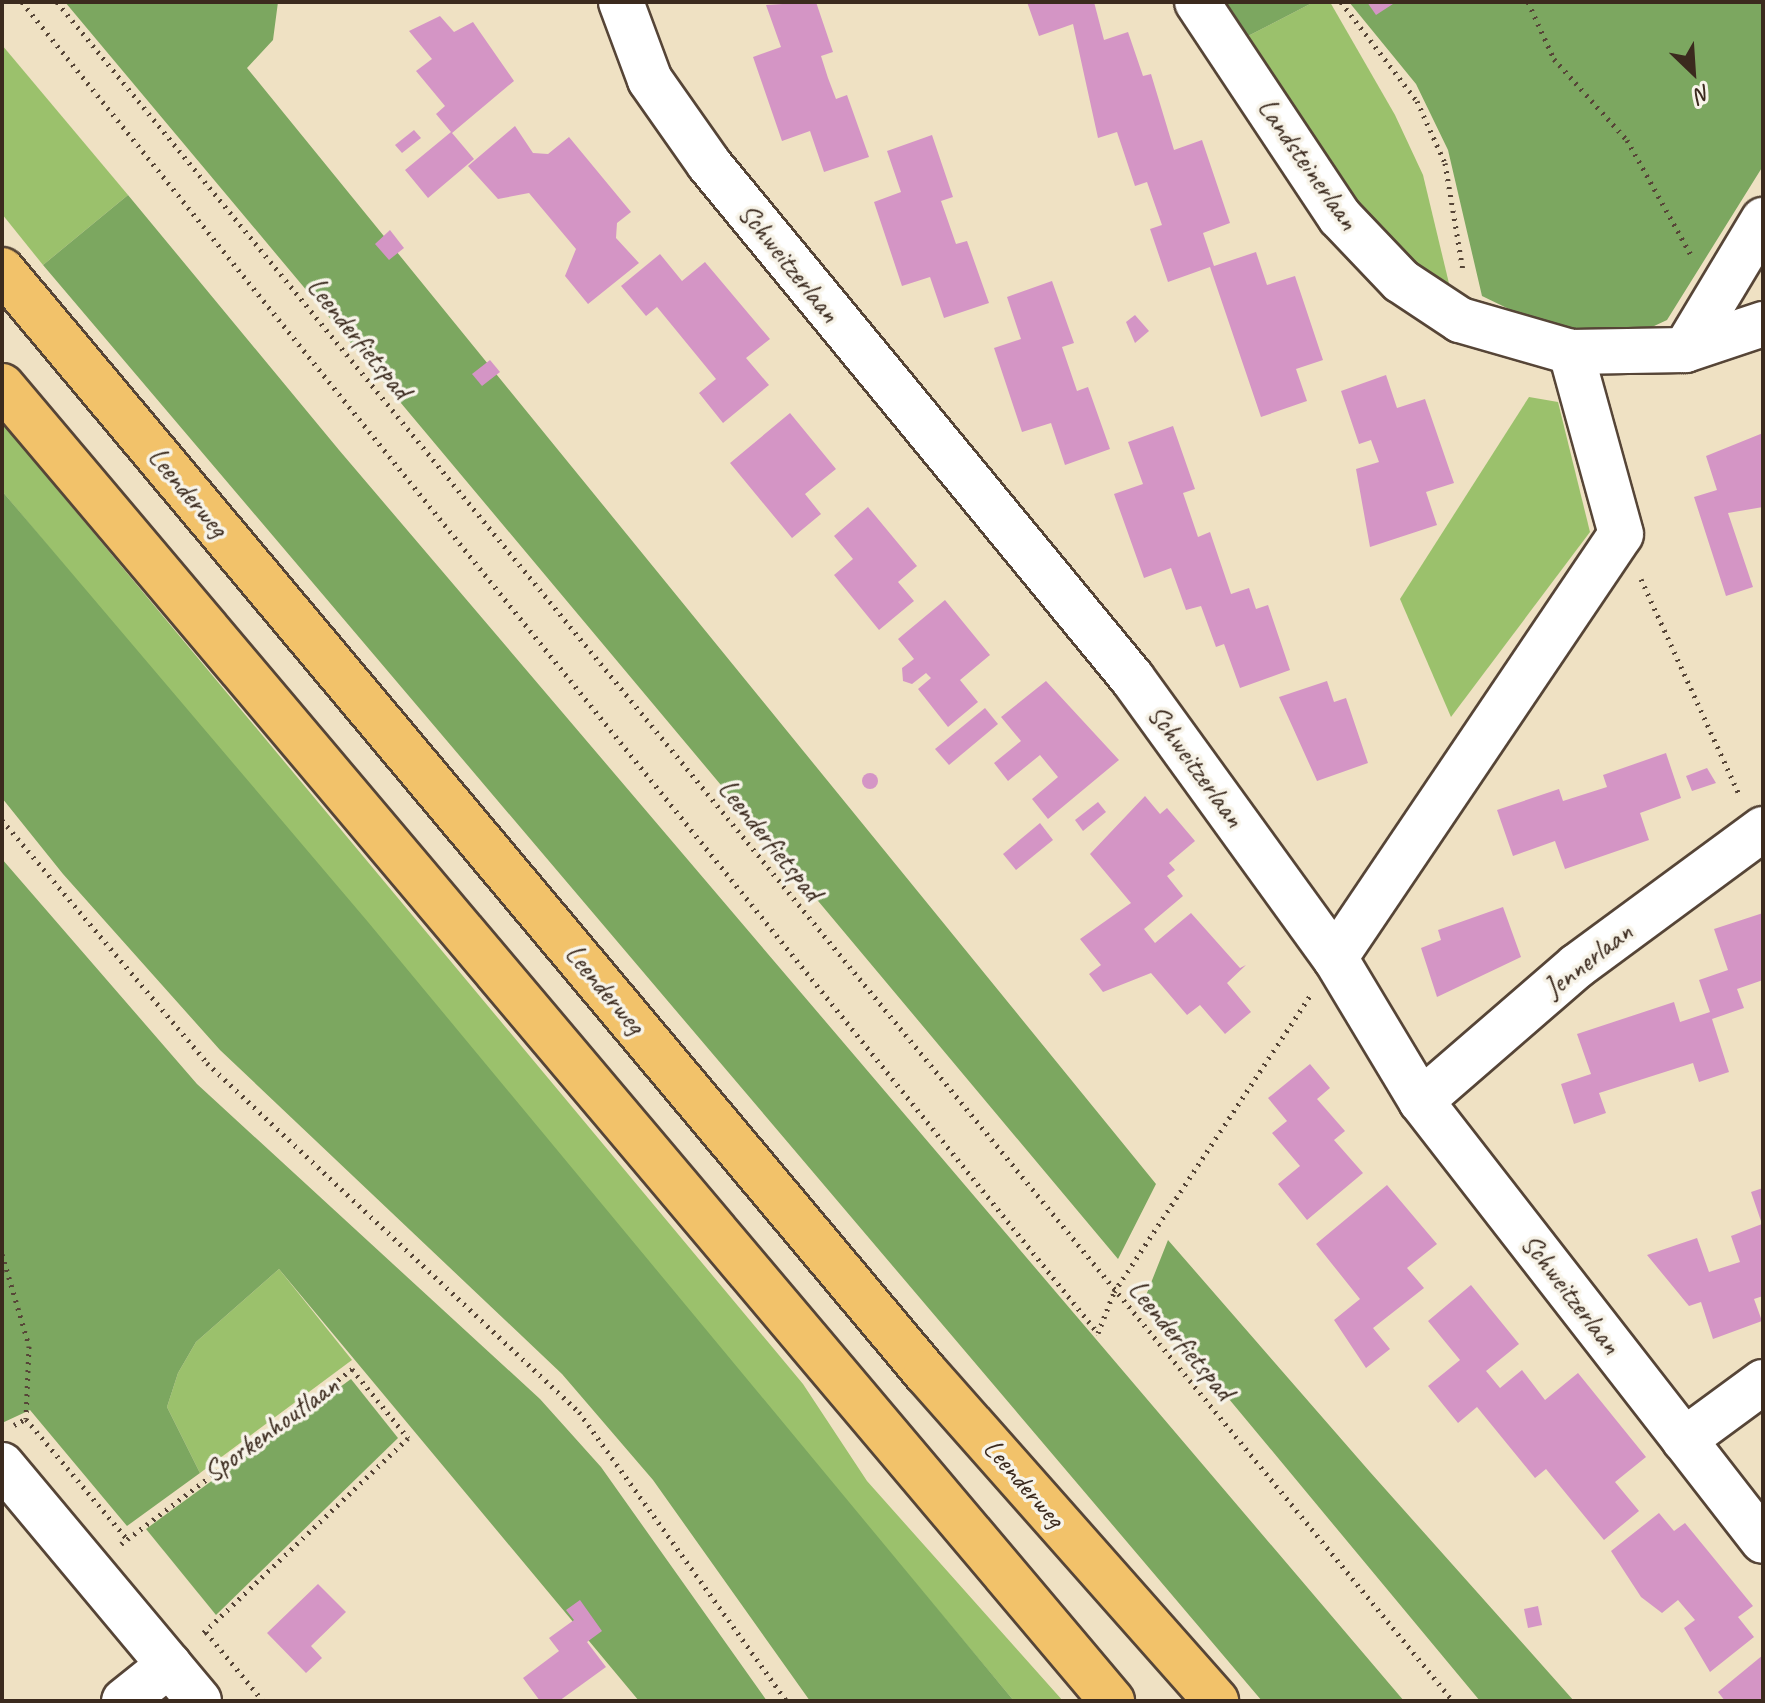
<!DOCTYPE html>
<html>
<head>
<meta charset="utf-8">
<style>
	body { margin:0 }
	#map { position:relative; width:1765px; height:1703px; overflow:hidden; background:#efe1c3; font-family:Caveat,sans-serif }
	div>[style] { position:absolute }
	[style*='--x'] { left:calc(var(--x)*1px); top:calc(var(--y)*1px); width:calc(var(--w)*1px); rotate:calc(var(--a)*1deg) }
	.green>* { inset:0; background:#9bc16c }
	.forest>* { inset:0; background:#7ca760 }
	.building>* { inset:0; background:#d495c5 }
	.round { border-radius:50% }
	.path>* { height:5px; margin-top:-2.5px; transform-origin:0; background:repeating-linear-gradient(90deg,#564537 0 2px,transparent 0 8px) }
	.roads { filter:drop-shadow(2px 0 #564537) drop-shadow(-2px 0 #564537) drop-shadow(0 2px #564537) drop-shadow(0 -2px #564537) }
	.minor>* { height:44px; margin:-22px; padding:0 22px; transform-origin:22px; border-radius:22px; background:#fff }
	.major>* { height:44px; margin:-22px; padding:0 22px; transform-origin:22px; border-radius:22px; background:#f2c26a }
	span { translate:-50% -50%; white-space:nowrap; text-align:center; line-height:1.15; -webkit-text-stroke:7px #f7f3e8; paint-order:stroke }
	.street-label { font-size:28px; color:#3b2a1e }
	.frame { position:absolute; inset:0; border:4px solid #3b2a1e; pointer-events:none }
	.north { position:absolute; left:1653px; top:32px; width:80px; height:80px; -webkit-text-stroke:6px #f7f3e8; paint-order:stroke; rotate:155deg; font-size:22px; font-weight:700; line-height:32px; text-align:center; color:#3b2a1e }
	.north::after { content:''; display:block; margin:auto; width:28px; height:36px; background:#3b2a1e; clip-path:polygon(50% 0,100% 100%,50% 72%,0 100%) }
</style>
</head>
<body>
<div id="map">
	<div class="green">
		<i style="clip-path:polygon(1314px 2px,1330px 2px,1395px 115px,1423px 175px,1452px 296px,1362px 211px,1248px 36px)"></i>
		<i style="clip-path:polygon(2px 45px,128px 195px,43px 265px,2px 214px)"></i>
		<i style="clip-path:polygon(1529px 397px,1558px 402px,1590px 532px,1451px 717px,1400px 599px)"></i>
		<i style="clip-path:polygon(2px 423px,803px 1384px,867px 1481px,1063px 1701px,1014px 1701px,2px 491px)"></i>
		<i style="clip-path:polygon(279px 1269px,352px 1360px,200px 1473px,167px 1407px,178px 1373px,196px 1342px)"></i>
	</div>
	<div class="forest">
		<i style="clip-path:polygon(65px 2px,278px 2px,273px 40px,247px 68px,1156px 1184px,1118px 1259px)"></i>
		<i style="clip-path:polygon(1226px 2px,1314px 2px,1248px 36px)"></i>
		<i style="clip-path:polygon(1349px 2px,1763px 2px,1763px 166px,1667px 320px,1637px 334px,1586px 334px,1540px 324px,1482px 296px,1448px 150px,1416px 84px)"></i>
		<i style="clip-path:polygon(128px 195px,339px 450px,1404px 1701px,1262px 1701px,43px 265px)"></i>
		<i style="clip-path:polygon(2px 491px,368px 922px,1014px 1701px,810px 1701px,653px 1480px,562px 1374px,220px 1050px,63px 874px,2px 798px)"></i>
		<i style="clip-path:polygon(2px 859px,197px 1084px,540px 1399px,601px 1467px,767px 1701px,639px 1701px,279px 1269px,196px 1342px,178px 1373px,167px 1407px,200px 1473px,127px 1526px,30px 1410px,2px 1423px)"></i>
		<i style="clip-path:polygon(1168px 1240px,1370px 1472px,1574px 1701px,1480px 1701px,1145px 1298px)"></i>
		<i style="clip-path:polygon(351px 1379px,398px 1438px,216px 1615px,146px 1529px)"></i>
	</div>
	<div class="building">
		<i style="clip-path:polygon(816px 2px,833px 52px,821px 56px,828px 78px,836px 99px,847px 95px,869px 157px,824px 172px,810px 131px,782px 141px,753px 57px,781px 47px,766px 5px)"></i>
		<i style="clip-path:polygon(1027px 2px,1094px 2px,1104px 40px,1128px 32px,1143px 76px,1151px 74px,1174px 150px,1202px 140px,1230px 223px,1203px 233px,1214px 266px,1256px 252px,1267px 285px,1295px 276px,1323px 360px,1296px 369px,1307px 401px,1261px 417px,1210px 267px,1168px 282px,1150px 229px,1162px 225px,1147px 182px,1135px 186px,1117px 132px,1098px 138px,1073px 24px,1039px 36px)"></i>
		<i style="clip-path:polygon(1367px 2px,1396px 2px,1376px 15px)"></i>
		<i style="clip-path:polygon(440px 16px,454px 32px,473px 22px,514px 81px,452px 133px,474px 159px,428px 198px,405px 170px,451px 132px,436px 114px,445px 106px,416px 71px,432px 59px,409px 31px)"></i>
		<i style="clip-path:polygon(515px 126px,533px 153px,548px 154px,569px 137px,631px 212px,617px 223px,616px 238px,639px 263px,588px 304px,565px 276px,576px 249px,529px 193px,498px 199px,468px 166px)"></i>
		<i style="clip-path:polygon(414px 130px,421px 138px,402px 153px,395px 145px)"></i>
		<i style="clip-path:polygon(932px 135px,953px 197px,941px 201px,956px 244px,967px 241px,989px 303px,944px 318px,930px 277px,902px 286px,874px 202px,901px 192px,887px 151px)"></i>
		<i style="clip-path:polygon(390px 230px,404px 248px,389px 260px,375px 244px)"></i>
		<i style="clip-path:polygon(660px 254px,682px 281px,705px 262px,770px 339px,746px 358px,769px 385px,723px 423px,699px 393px,716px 379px,657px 307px,646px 316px,621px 286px)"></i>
		<i style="clip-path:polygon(1052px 281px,1074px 343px,1062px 347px,1077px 391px,1088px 387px,1110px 449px,1065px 465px,1051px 423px,1022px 432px,994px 348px,1021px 339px,1007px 297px)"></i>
		<i style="clip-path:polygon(1135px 315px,1149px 331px,1135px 343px,1126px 322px)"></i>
		<i style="clip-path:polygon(490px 360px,500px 372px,482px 386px,472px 374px)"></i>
		<i style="clip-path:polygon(1386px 375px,1397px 408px,1425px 399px,1454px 483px,1426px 492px,1437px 525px,1370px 547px,1356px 469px,1379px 462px,1371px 440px,1359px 444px,1341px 391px)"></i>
		<i style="clip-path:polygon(790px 413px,836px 469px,805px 494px,821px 514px,792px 538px,730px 463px)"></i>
		<i style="clip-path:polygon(1173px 426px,1195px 489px,1183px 493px,1198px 537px,1210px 532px,1231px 594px,1249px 588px,1256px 609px,1268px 605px,1290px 670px,1240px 688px,1224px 644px,1216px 647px,1201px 606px,1186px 610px,1171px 568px,1144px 578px,1114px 494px,1143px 484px,1128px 442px)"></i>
		<i style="clip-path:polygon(1763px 433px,1763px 507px,1728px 513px,1753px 587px,1726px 596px,1694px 497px,1717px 490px,1706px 456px)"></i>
		<i style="clip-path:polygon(868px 507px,917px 566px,898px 582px,914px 601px,879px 630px,834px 575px,853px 559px,834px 536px)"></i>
		<i style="clip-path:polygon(945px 600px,990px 655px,960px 680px,978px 702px,948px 727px,918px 689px,931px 678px,926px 673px,912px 684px,903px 681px,902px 668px,914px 659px,898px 639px)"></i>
		<i style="clip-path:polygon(1046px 681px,1119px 760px,1048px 819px,1032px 799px,1058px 777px,1040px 755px,1008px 781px,994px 763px,1021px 741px,1001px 717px)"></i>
		<i style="clip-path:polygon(1327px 681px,1334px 702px,1346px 698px,1368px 763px,1317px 781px,1279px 697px)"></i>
		<i style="clip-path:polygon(985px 708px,998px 724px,949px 765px,935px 749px)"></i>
		<i style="clip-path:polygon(1666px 753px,1681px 798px,1640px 813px,1649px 840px,1565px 869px,1555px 841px,1513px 856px,1497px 810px,1559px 789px,1563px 801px,1607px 787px,1603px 775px)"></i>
		<i style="clip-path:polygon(1707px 768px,1716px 783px,1692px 791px,1686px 776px)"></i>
		<i class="round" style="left:862px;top:773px;width:16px;height:16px"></i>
		<i style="clip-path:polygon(1145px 796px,1160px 814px,1167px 808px,1195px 841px,1169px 863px,1175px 870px,1167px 876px,1183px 896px,1144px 929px,1155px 943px,1191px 913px,1240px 968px,1246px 965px,1227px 983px,1251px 1012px,1225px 1034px,1200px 1005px,1187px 1015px,1151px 973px,1103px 992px,1089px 974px,1101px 965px,1080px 939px,1131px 903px,1090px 854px)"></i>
		<i style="clip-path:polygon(1098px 802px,1106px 812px,1083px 831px,1075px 820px)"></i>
		<i style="clip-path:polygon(1040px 823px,1053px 840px,1016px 870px,1003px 854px)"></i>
		<i style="clip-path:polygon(1503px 907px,1521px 957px,1437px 997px,1421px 948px,1441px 940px,1438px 930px)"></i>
		<i style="clip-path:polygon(1763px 913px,1763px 980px,1737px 989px,1744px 1008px,1712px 1019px,1729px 1072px,1699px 1082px,1693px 1063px,1599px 1093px,1606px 1113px,1574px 1124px,1561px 1084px,1591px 1074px,1577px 1034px,1674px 1002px,1680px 1022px,1710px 1012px,1699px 980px,1728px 970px,1714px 929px)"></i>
		<i style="clip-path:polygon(1310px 1064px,1330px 1088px,1317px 1099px,1345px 1131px,1334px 1140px,1363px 1173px,1307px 1220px,1278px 1184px,1300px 1166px,1272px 1133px,1287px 1121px,1268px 1098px)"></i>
		<i style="clip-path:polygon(1387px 1185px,1437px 1244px,1407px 1268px,1424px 1288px,1373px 1328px,1390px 1349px,1366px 1368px,1334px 1320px,1360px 1299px,1316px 1244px)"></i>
		<i style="clip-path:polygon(1763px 1188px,1763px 1296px,1754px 1299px,1762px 1321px,1713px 1339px,1701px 1302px,1689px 1306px,1647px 1255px,1697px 1238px,1709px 1272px,1740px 1262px,1731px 1236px,1762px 1224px,1751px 1192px)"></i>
		<i style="clip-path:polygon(1471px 1285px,1519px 1344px,1486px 1371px,1500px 1388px,1522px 1370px,1545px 1400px,1578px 1373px,1646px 1457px,1615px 1482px,1639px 1511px,1604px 1540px,1546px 1469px,1535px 1478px,1477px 1407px,1458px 1423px,1428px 1386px,1460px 1360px,1428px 1321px)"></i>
		<i style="clip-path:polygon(1659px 1513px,1674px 1531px,1685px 1523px,1753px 1606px,1738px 1617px,1754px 1637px,1710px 1672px,1684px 1628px,1695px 1620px,1678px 1600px,1662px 1613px,1641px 1597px,1611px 1551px)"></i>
		<i style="clip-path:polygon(318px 1584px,346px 1612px,311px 1646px,322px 1658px,306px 1673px,267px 1633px)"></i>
		<i style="clip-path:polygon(580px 1600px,602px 1631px,587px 1642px,606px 1667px,559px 1701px,540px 1701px,523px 1678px,559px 1651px,549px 1638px,574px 1620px,566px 1610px)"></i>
		<i style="clip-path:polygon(1538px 1606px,1542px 1625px,1528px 1628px,1524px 1609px)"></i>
		<i style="clip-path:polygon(1763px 1655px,1763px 1701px,1725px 1701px,1718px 1692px)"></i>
	</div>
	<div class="path">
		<i style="--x:22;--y:2;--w:1712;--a:51.05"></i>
		<i style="--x:1098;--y:1333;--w:44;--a:-68.7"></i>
		<i style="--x:1114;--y:1292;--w:355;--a:-56.5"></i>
		<i style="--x:57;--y:2;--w:2199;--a:50.59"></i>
		<i style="--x:1341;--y:2;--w:125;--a:52.5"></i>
		<i style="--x:1417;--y:101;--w:68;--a:65.7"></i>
		<i style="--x:1445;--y:163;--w:109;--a:80.5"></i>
		<i style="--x:1528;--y:2;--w:63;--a:65.5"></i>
		<i style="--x:1554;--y:59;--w:109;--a:48"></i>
		<i style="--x:1627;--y:140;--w:132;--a:60.9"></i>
		<i style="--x:1641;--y:579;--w:239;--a:65.5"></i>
		<i style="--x:2;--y:820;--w:318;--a:49.8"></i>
		<i style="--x:207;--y:1063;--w:510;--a:43.17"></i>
		<i style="--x:579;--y:1412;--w:356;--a:54.3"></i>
		<i style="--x:2;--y:1254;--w:96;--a:73.6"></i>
		<i style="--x:29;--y:1346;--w:73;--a:92.4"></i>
		<i style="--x:14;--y:1425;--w:13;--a:-27"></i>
		<i style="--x:26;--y:1419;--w:157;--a:49.9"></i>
		<i style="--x:121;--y:1544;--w:290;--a:-37.1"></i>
		<i style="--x:352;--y:1369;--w:89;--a:50.9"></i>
		<i style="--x:408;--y:1438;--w:287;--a:136.4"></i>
		<i style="--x:206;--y:1632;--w:89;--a:50.4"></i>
	</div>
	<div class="roads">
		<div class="minor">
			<i style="--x:621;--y:2;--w:83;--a:69.6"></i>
			<i style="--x:650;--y:80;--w:103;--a:54.9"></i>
			<i style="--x:709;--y:164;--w:666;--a:50.55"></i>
			<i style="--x:1132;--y:678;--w:346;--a:54.1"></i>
			<i style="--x:1335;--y:958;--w:167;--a:59"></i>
			<i style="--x:1421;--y:1101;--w:557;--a:52.14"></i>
			<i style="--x:1197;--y:2;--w:258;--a:56.4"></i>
			<i style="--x:1340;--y:217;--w:88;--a:46.4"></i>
			<i style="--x:1401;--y:281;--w:71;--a:33.5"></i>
			<i style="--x:1460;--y:320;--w:116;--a:16.1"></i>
			<i style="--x:1571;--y:352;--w:114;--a:-1"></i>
			<i style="--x:1685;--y:350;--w:82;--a:-18.4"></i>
			<i style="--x:1685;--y:350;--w:152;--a:-59"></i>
			<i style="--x:1335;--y:958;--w:511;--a:-56"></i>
			<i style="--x:1621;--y:534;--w:189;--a:-105.4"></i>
			<i style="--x:1421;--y:1101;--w:206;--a:-40.9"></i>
			<i style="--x:1577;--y:966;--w:231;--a:-36.4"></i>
			<i style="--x:1684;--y:1440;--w:98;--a:-36.3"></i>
			<i style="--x:2;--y:1465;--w:307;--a:50.1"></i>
			<i style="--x:124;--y:1701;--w:58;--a:-38.7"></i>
		</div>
		<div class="major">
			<i style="--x:2;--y:270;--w:1439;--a:50.05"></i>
			<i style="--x:926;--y:1373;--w:438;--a:48.5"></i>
			<i style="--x:2;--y:386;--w:1721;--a:49.83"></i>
		</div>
	</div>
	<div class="street-label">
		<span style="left:1308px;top:164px;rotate:55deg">Landsteinerlaan</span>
		<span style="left:789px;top:263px;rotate:51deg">Schweitzerlaan</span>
		<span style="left:359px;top:338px;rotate:51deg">Leenderfietspad</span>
		<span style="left:188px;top:492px;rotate:50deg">Leenderweg</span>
		<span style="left:1196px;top:766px;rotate:54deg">Schweitzerlaan</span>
		<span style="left:770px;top:840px;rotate:51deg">Leenderfietspad</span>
		<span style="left:1588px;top:960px;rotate:-38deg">Jennerlaan</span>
		<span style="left:605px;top:989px;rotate:50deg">Leenderweg</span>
		<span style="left:1571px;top:1294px;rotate:52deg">Schweitzerlaan</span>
		<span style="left:1181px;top:1340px;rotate:50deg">Leenderfietspad</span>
		<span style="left:271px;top:1429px;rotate:-36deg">Sporkenhoutlaan</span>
		<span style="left:1024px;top:1483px;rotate:49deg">Leenderweg</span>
	</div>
	<div class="frame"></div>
	<div class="north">N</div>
</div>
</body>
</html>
